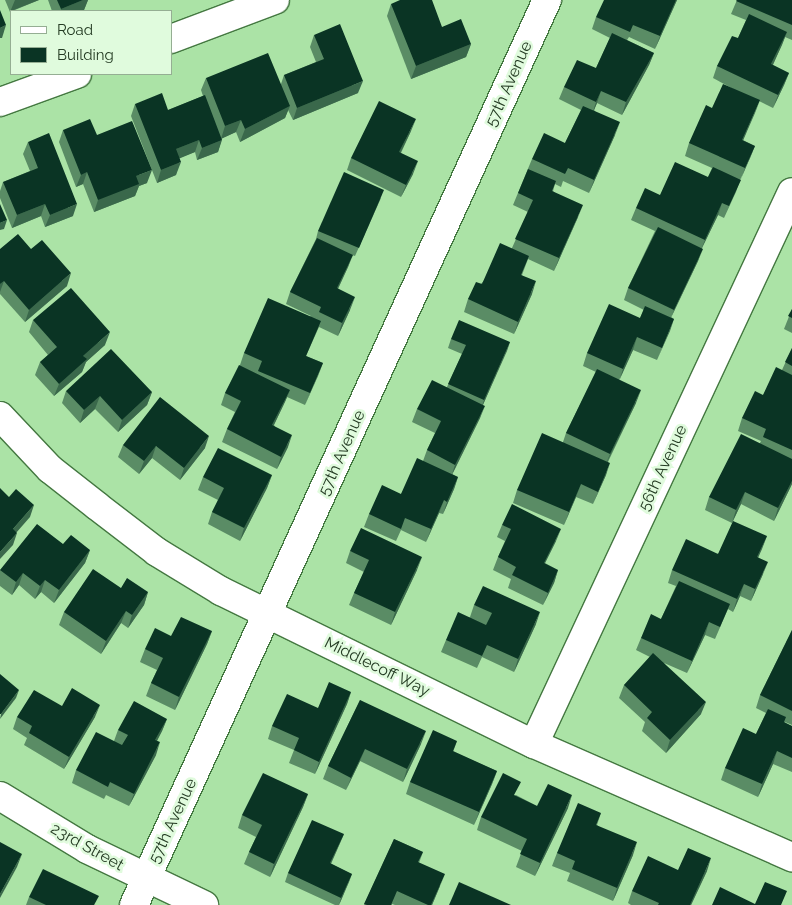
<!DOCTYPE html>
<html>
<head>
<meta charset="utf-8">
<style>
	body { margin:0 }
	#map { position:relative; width:792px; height:905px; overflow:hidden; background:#abe3a6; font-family:Raleway,sans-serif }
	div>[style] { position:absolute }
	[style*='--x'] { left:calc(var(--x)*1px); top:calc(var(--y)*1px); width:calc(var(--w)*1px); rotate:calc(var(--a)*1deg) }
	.roads { filter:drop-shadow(1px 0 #447841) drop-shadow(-1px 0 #447841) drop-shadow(0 1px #447841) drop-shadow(0 -1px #447841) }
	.minor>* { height:28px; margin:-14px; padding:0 14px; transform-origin:14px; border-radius:14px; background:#fff }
	.wall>* { inset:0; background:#5a8c65 }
	.shaded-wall>* { inset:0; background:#3a684b }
	.building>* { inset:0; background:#0a3424 }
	span { translate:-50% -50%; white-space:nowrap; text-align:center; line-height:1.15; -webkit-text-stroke:5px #e0fbdd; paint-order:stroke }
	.street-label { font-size:16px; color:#243b23 }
	.legend { position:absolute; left:10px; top:10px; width:162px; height:65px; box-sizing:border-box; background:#e0fbdd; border:1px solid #95ae93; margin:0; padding:6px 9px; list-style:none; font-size:15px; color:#243b23 }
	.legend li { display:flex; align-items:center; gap:10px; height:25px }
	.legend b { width:25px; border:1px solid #95ae93 }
</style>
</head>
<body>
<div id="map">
	<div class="roads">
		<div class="minor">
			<i style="--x:171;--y:39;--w:111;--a:-20.6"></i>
			<i style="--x:0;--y:102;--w:82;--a:-20"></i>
			<i style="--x:0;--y:416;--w:73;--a:46.7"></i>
			<i style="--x:50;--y:469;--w:60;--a:38.2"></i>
			<i style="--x:97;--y:506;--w:76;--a:37.5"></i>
			<i style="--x:157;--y:552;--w:75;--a:31.4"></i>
			<i style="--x:221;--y:591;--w:348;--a:26.1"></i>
			<i style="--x:534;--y:744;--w:282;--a:23.7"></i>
			<i style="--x:534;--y:744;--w:609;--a:-64.95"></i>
			<i style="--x:0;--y:796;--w:102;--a:31.3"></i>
			<i style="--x:87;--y:849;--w:130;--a:25.6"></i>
			<i style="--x:134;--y:905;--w:995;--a:-65.47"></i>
		</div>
	</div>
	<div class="wall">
		<i style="clip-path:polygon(5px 0,39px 0,10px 12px)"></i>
		<i style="clip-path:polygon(48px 0,88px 0,84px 10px,82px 11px,52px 11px)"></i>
		<i style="clip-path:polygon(677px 0,655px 49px,629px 37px,627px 40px,654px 53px,649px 65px,622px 115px,597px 103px,594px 110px,615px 135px,589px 193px,563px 181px,561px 187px,555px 184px,553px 191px,578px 217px,554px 271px,528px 259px,522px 275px,532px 294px,514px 334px,464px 312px,468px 299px,512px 248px,528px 212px,513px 205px,532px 159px,565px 143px,581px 110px,559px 99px,564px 87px,596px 68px,610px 38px,592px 29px,596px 17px)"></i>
		<i style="clip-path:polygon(737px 0,792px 0,792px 40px,785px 37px,773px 65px,789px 73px,784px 85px,773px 108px,759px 101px,743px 140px,755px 146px,750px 158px,740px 180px,736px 192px,724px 218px,718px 215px,702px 248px,698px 261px,671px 317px,674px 319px,657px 360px,633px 350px,619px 380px,636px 403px,608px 462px,606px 475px,593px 504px,576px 497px,564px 525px,513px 503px,517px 490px,563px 442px,566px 433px,596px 372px,583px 366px,587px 353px,640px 318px,644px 310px,624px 300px,628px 288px,655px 231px,631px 220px,636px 208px,660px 195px,708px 177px,712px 168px,685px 156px,689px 143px,712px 108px,739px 92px,713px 78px,717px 66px,738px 38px,746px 20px,731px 14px)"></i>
		<i style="clip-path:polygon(391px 4px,442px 27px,471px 44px,466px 57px,411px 79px,387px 16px)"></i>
		<i style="clip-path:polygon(314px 35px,358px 93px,293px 120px,288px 110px,285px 118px,240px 142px,236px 132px,222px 138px,218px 152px,197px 160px,195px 152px,179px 158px,176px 175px,157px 183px,131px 116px,135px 104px,168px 110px,203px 96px,201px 90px,206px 78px,281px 84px,284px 75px,316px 62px,310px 47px)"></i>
		<i style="clip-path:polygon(63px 130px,97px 135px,147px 183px,139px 186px,135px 196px,94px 212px,83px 184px,76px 187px,59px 142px)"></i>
		<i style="clip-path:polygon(411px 131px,401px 153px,413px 174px,401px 197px,347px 170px,351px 158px)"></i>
		<i style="clip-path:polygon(28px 142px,73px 216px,45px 227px,41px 216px,12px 228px,0 198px,0 191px,3px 182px,30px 171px,23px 154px)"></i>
		<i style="clip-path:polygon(381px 198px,355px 256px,352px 255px,348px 267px,338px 289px,350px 310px,338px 336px,319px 327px,306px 356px,323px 363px,305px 405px,287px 397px,274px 425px,288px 447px,277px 469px,222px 442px,227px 429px,235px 412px,221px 405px,225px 393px,240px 365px,244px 353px,311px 316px,286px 304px,290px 292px,316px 239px,318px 231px)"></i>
		<i style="clip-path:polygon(0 249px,31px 249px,67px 286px,25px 322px,0 294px)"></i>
		<i style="clip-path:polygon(792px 309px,792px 333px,784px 329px)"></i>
		<i style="clip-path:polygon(33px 320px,105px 345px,86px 362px,82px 372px,54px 396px,35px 375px,40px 362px,48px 355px,29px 332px)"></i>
		<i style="clip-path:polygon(451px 339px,510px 342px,483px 405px,480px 418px,452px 474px,458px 477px,454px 489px,443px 514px,439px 513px,426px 542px,401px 530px,396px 541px,364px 527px,369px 514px,401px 494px,423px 461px,427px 450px,435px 433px,412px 422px,417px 409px,447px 387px,462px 354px,448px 348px)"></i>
		<i style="clip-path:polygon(792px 348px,792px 484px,774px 521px,741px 504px,732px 523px,705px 510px,709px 497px,760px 443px,761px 441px,738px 431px,742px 418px,763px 395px,782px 370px)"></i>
		<i style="clip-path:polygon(66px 391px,152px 392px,147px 405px,118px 432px,95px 409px,80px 423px,62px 403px)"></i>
		<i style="clip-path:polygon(123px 445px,205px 448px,180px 480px,152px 458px,139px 474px,118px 457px)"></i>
		<i style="clip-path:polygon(272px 475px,267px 488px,240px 541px,208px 524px,212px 512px,218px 500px,198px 490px,203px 477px)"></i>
		<i style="clip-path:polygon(502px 525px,556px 541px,545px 563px,558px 570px,554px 583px,543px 605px,508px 588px,511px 579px,493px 570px,498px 557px,505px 541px,497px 537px)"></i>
		<i style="clip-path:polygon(767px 536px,758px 557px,763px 574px,751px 601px,740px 596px,733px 612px,728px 609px,715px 639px,705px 635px,687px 673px,664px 663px,701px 714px,666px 753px,642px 731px,645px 722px,619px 698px,624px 685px,650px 657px,636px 650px,641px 638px,661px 619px,676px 586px,668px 583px,672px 570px)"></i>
		<i style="clip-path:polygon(63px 544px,90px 550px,85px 563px,54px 603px,41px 592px,35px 599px,19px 585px,12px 595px,0 586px,0 570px)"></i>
		<i style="clip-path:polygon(350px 551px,417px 570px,391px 625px,349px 605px,354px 593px,364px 572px,346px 563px)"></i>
		<i style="clip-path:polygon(121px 588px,148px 592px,144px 605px,128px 628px,121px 623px,101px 654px,59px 625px,64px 612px)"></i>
		<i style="clip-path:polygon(474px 605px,536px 624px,514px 672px,482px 657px,477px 668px,441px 652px,446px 640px,470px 617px)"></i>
		<i style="clip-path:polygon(792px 630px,792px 725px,785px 722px,784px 723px,792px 726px,792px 772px,773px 764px,758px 797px,721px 780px,725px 768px,756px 734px,766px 713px,756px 708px,760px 695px)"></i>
		<i style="clip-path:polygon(212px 631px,207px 644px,175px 710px,146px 696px,151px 683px,157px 670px,140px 662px,145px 649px,171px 636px)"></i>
		<i style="clip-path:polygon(351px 692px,347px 704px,315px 774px,289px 763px,294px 750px,268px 739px,272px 726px,318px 708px)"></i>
		<i style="clip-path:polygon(360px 700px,421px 744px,403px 782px,360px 761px,346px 790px,323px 779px,328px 766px)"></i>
		<i style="clip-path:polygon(62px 706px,95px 717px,64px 769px,24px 745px,27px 738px,13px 729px,17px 717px)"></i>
		<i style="clip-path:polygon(167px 719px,162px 731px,157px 741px,156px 755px,129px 806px,106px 795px,104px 799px,72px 783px,76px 770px,114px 741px,118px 730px)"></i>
		<i style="clip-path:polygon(457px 741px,453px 752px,497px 771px,492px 784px,474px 825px,406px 794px,410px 782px)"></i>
		<i style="clip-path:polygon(308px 794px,303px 807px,270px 877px,244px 864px,249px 852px,256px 837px,238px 828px,242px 815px)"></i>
		<i style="clip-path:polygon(516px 795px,537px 806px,568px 808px,535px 876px,516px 867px,522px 851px,477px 830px,481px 817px)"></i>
		<i style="clip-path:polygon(601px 813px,597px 825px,633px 855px,613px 901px,567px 881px,570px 873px,552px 866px,557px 853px)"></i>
		<i style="clip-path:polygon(344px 834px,331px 864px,352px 874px,339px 905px,335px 905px,285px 882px,288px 873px)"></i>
		<i style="clip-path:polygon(394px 839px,423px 852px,419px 863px,440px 886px,432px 905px,395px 905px,392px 904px,392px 905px,364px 905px)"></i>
		<i style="clip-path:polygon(678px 870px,707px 871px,691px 905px,631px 905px,628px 903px,632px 891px)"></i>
		<i style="clip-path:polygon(29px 897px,96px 905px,26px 905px)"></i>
	</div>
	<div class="shaded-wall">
		<i style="clip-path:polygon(15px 0,39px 0,11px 11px,10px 12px)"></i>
		<i style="clip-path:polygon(83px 0,88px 0,84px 10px,82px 11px,61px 11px,61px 9px)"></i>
		<i style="clip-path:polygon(676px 0,677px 0,655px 49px,660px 36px)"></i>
		<i style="clip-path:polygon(6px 25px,2px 38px,0 38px,0 28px)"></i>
		<i style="clip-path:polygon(787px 32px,782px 45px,767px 77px,771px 64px)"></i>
		<i style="clip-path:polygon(471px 44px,466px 57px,411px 79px,416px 66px)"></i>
		<i style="clip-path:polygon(654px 53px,649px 65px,622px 115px,626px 102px)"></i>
		<i style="clip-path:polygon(789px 73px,784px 85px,773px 108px,778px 95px)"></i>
		<i style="clip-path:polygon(363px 81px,358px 93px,293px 120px,297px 108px)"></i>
		<i style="clip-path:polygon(601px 91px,597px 103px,592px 115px,596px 102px)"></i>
		<i style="clip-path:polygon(760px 100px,755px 113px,738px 152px,742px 140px)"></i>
		<i style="clip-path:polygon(290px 106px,285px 118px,240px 142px,245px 129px)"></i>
		<i style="clip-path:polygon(416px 119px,411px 131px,395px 164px,399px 152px)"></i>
		<i style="clip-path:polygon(241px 120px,236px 132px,221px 139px,225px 126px)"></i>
		<i style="clip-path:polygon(620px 122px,615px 135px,589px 193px,594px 180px)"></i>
		<i style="clip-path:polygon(199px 140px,195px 152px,171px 162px,176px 149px)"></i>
		<i style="clip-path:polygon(222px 140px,218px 152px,197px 160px,202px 148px)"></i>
		<i style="clip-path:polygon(755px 146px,750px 158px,740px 181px,745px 168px)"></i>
		<i style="clip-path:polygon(418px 161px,413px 174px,401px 197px,406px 185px)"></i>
		<i style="clip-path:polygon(181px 162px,176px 175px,157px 183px,161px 170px)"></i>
		<i style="clip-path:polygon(152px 170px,147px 183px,139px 186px,135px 196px,94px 212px,98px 200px,136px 176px)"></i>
		<i style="clip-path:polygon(87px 172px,83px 184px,76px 187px,81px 175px)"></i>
		<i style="clip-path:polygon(722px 203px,718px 215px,700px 252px,705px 240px)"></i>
		<i style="clip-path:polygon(45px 204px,41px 216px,12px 228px,17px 215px)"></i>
		<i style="clip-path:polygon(77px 204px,73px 216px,45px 227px,50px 215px)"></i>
		<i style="clip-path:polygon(583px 205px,578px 217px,554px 271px,559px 258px)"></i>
		<i style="clip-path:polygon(7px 220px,4px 229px,0 230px,0 223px)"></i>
		<i style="clip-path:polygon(703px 249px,698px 261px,669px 322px,674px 310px)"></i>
		<i style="clip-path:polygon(353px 255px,348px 267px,332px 301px,337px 288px)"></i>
		<i style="clip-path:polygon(71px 273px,67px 286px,25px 322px,29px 310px)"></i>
		<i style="clip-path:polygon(4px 281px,0 292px,0 284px)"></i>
		<i style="clip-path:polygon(536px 281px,532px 294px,514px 334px,518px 322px)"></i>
		<i style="clip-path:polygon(355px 297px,350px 310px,338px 336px,342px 323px)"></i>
		<i style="clip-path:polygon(674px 319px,670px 331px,657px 360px,662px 348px)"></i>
		<i style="clip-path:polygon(110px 332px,105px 345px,86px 362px,82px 372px,54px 396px,59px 384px,83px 356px)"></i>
		<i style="clip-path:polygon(637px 337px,633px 350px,619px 381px,623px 369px)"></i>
		<i style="clip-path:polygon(510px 342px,507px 351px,481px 409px,484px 400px)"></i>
		<i style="clip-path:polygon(323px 363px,318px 376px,305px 405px,310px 393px)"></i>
		<i style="clip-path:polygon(290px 390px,285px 402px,268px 437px,272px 425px)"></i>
		<i style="clip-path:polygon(641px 390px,636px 403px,605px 466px,610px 454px)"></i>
		<i style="clip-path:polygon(152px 392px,147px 405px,118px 432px,122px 420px)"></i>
		<i style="clip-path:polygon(100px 396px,95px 409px,80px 423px,84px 410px)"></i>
		<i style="clip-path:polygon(485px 406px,480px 418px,451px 477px,455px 465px)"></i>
		<i style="clip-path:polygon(292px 435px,288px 447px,277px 469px,281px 457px)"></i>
		<i style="clip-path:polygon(209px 436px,205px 448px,180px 480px,184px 468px)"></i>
		<i style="clip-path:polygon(156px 446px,152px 458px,139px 474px,144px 461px)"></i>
		<i style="clip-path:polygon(610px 463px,606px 475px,593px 504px,598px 492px)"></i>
		<i style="clip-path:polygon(272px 475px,267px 488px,240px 541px,244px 528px)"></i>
		<i style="clip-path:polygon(458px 477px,454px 489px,443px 514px,447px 502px)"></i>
		<i style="clip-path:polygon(792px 481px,792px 484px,774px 521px,778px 508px)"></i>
		<i style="clip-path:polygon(581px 484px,576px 497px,564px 525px,569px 512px)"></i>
		<i style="clip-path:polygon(745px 492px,741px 504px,732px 523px,736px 510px)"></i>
		<i style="clip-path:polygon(444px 500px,439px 513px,426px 542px,431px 529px)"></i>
		<i style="clip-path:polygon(34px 505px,30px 517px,9px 541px,13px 529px)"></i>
		<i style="clip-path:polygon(561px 529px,556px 541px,539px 575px,544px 563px)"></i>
		<i style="clip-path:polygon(17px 533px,13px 545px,0 559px,0 552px)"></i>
		<i style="clip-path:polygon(767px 536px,762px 549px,753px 569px,757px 557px)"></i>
		<i style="clip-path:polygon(90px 550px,85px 563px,54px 603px,59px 590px)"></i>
		<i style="clip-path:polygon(422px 557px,417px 570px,391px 625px,395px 612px)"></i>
		<i style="clip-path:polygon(768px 562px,763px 574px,751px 601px,755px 589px)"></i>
		<i style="clip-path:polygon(558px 570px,554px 583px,543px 605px,548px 593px)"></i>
		<i style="clip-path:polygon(23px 573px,19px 585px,12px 595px,16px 582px)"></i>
		<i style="clip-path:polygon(45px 580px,41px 592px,35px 599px,40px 586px)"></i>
		<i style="clip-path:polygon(744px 584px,740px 596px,733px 612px,737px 599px)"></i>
		<i style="clip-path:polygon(148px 592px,144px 605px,128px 628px,132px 615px)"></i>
		<i style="clip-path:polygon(126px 611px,121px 623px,101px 654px,106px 641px)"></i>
		<i style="clip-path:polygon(540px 612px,536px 624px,514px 672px,518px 659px)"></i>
		<i style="clip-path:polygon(709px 622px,705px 635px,687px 673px,692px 661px)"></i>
		<i style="clip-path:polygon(212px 631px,207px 644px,175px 710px,179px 697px)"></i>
		<i style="clip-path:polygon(19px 690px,16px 698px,0 719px,1px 714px)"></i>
		<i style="clip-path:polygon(351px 692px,347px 704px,315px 774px,319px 762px)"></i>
		<i style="clip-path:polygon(706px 702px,701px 714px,666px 753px,670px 740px)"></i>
		<i style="clip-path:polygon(100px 705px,95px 717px,64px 769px,69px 757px)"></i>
		<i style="clip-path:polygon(167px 719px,162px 731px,151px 752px,155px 740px)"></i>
		<i style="clip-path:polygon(426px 731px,421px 744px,403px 782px,407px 769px)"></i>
		<i style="clip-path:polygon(160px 742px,156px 755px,129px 806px,134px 794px)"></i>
		<i style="clip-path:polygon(365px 749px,360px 761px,346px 790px,351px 778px)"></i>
		<i style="clip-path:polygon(777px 751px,773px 764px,758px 797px,762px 784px)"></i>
		<i style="clip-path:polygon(497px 771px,492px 784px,474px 825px,479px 812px)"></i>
		<i style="clip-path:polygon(308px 794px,303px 807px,270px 877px,274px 864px)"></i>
		<i style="clip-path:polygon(572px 795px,568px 808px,535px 876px,540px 863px)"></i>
		<i style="clip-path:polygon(344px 834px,340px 843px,327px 872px,330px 863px)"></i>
		<i style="clip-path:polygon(637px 842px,633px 855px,613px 901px,617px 888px)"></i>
		<i style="clip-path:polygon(22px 854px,17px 867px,0 898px,0 894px)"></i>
		<i style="clip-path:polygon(711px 858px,707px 871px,691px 905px,690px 905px)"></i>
		<i style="clip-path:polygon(352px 874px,349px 882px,339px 905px,341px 898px)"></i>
		<i style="clip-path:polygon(445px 874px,432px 905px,431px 905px)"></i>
	</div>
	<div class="building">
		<i style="clip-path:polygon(57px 0,83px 0,61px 9px)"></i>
		<i style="clip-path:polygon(400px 0,432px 0,442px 27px,461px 19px,471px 44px,416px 66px,391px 4px)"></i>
		<i style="clip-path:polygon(604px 0,676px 0,660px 36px,633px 25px,630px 32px,596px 17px)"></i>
		<i style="clip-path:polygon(737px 0,792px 0,792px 25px,736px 1px)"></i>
		<i style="clip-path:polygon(0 10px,6px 25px,0 28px)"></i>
		<i style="clip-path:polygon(749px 14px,787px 32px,771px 64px,789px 73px,778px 95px,717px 66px,732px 36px,738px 38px)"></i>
		<i style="clip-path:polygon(340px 24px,363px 81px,297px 108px,284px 75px,324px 59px,314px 35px)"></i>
		<i style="clip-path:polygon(612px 33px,654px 53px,626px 102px,601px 91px,596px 102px,564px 87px,577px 60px,596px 68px)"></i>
		<i style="clip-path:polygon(268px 53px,290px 106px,245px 129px,241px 120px,225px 126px,206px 78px)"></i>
		<i style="clip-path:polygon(723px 84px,760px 100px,742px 140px,755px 146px,745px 168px,689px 143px,706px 105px,712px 108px)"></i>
		<i style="clip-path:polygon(162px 93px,168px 110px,205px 95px,222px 140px,202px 148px,199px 140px,176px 149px,181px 162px,161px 170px,135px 104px)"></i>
		<i style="clip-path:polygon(379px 101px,416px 119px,399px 152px,418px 161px,406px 185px,351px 158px)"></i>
		<i style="clip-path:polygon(583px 106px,620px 122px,594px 180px,568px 168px,565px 174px,532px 159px,544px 133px,565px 143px)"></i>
		<i style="clip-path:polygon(90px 119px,97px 135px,132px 121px,152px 170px,136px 176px,139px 184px,98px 200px,87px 172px,81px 175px,63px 130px)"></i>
		<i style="clip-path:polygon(49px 133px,77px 204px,50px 215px,45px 204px,17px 215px,3px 182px,38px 168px,28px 142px)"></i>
		<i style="clip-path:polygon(675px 162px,708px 177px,713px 167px,741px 180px,729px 206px,722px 203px,705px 240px,636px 208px,645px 188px,660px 195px)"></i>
		<i style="clip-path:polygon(528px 169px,556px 181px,552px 191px,583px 205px,559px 258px,515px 239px,533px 200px,518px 193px)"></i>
		<i style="clip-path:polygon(344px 172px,384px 190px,359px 248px,318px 231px)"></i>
		<i style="clip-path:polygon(0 204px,7px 220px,0 223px)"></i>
		<i style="clip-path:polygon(658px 227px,703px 249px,674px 310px,628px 288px)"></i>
		<i style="clip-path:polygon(18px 234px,31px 249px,42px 240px,71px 273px,29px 310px,4px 281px,0 284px,0 249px)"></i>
		<i style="clip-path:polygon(317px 238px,353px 255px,337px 288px,355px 297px,342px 323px,319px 312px,321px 307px,290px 292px)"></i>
		<i style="clip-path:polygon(500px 243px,529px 256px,521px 275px,536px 281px,518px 322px,468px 299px,476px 282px,482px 284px)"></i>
		<i style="clip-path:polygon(71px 288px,110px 332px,83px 356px,87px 359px,59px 384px,40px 362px,57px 347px,33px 320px)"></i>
		<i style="clip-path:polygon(268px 298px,321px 321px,306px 356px,323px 363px,310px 393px,258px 371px,262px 361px,244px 353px)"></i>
		<i style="clip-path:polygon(609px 304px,640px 318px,645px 306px,674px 319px,662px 348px,637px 337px,623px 369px,587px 353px)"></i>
		<i style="clip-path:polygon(792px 309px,792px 318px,788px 316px)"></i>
		<i style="clip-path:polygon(459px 320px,510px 342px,484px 400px,448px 384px,466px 345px,451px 339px)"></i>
		<i style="clip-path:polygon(792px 348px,792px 366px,785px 362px)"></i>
		<i style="clip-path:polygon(111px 349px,152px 392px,122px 420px,100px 396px,84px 410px,66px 391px)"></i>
		<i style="clip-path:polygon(239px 365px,290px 390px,272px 425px,292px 435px,281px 457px,227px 429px,241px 401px,225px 393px)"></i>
		<i style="clip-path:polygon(776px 367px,792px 375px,792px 450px,763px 437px,766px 429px,742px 418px,755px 391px,763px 395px)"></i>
		<i style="clip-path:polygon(597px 369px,641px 390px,610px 454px,566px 433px)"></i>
		<i style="clip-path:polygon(432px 380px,485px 406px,455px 465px,427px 450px,441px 421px,417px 409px)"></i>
		<i style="clip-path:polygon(160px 397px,209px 436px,184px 468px,156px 446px,144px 461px,123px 445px)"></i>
		<i style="clip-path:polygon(542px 433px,610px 463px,598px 492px,581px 484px,569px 512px,517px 490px)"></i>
		<i style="clip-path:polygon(741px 434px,792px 459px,792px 481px,778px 508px,745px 492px,736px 510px,709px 497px)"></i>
		<i style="clip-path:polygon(218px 448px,272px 475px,244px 528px,212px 512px,224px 488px,203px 477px)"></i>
		<i style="clip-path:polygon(417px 458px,458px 477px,447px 502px,444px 500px,431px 529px,405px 518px,401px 529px,369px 514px,382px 485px,401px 494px)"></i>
		<i style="clip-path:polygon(0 488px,9px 497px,16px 489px,34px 505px,13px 529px,17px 533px,0 552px)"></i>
		<i style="clip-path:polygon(512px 504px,561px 529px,544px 563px,558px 570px,548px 593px,512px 575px,516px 567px,498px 557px,511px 529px,502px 525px)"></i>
		<i style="clip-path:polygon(733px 521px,767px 536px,757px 557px,768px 562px,755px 589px,744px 584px,737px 599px,672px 570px,686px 539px,718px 554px)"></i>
		<i style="clip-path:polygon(37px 524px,63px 544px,71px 535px,90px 550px,59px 590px,45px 580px,40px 586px,23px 573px,16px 582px,0 570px)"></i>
		<i style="clip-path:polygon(361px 528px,422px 557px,395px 612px,354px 593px,369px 560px,350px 551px)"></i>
		<i style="clip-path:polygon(93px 569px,121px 588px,127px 578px,148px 592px,132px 615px,126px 611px,106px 641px,64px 612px)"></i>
		<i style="clip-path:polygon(679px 581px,730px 604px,720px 627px,709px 622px,692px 661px,641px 638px,651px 614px,661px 619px)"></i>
		<i style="clip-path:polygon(483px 586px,540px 612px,518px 659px,487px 645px,482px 656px,446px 640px,458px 612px,486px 625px,492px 613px,474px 605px)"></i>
		<i style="clip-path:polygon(181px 617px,212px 631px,179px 697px,151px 683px,163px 658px,145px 649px,155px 628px,171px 636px)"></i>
		<i style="clip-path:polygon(792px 630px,792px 711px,760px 695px)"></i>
		<i style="clip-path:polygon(653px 653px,706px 702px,670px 740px,647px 718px,652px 712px,624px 685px)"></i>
		<i style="clip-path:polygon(0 674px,19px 690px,1px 714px,0 714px)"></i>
		<i style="clip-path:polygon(329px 682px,351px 692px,319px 762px,294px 750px,299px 738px,272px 726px,287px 694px,318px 708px)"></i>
		<i style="clip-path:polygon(72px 688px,100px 705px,69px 757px,29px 733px,32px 726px,17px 717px,34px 690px,62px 706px)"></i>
		<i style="clip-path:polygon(360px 700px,426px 731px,407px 769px,365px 749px,351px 778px,328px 766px)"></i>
		<i style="clip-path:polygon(134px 701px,167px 719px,155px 740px,160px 742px,134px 794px,110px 782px,108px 787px,76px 770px,96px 732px,122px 745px,128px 735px,118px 730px)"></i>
		<i style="clip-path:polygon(768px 709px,786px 717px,784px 722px,792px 726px,792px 758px,777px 751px,762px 784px,725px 768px,743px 728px,756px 734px)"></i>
		<i style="clip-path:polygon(433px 730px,457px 741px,453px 751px,497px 771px,479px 812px,410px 782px)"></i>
		<i style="clip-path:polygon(263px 773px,308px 794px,274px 864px,249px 852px,262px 825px,242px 815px)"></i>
		<i style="clip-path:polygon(503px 773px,521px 782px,514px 795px,537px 806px,548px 784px,572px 795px,540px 863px,520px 854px,527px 839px,481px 817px)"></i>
		<i style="clip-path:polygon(578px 803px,601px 813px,596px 825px,637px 842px,617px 888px,572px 869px,575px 861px,557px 853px)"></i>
		<i style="clip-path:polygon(312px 820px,344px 834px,330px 863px,352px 874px,341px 898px,288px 873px)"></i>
		<i style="clip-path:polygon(394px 839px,423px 852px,418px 862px,445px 874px,431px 905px,428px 905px,397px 891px,391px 905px,367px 905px,364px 904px)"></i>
		<i style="clip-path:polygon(0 842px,22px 854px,0 894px)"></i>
		<i style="clip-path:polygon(688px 848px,711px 858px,690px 905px,658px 905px,659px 903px,632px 891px,648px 856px,678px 870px)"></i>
		<i style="clip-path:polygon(43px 869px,99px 896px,94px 905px,46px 905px,29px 897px)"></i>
		<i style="clip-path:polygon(459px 882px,511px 905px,449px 905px)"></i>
		<i style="clip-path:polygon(765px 882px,787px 891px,781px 905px,712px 905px,720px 887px,755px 904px)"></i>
	</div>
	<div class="street-label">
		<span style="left:509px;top:84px;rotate:-66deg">57th Avenue</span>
		<span style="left:342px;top:453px;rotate:-66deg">57th Avenue</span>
		<span style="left:663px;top:468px;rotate:-65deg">56th Avenue</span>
		<span style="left:377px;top:667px;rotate:26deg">Middlecoff Way</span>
		<span style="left:173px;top:821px;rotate:-65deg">57th Avenue</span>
		<span style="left:87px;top:847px;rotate:29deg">23rd Street</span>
	</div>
	<ul class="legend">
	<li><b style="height:6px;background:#fff"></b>Road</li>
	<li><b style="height:14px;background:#0a3424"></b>Building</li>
	</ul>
</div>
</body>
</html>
